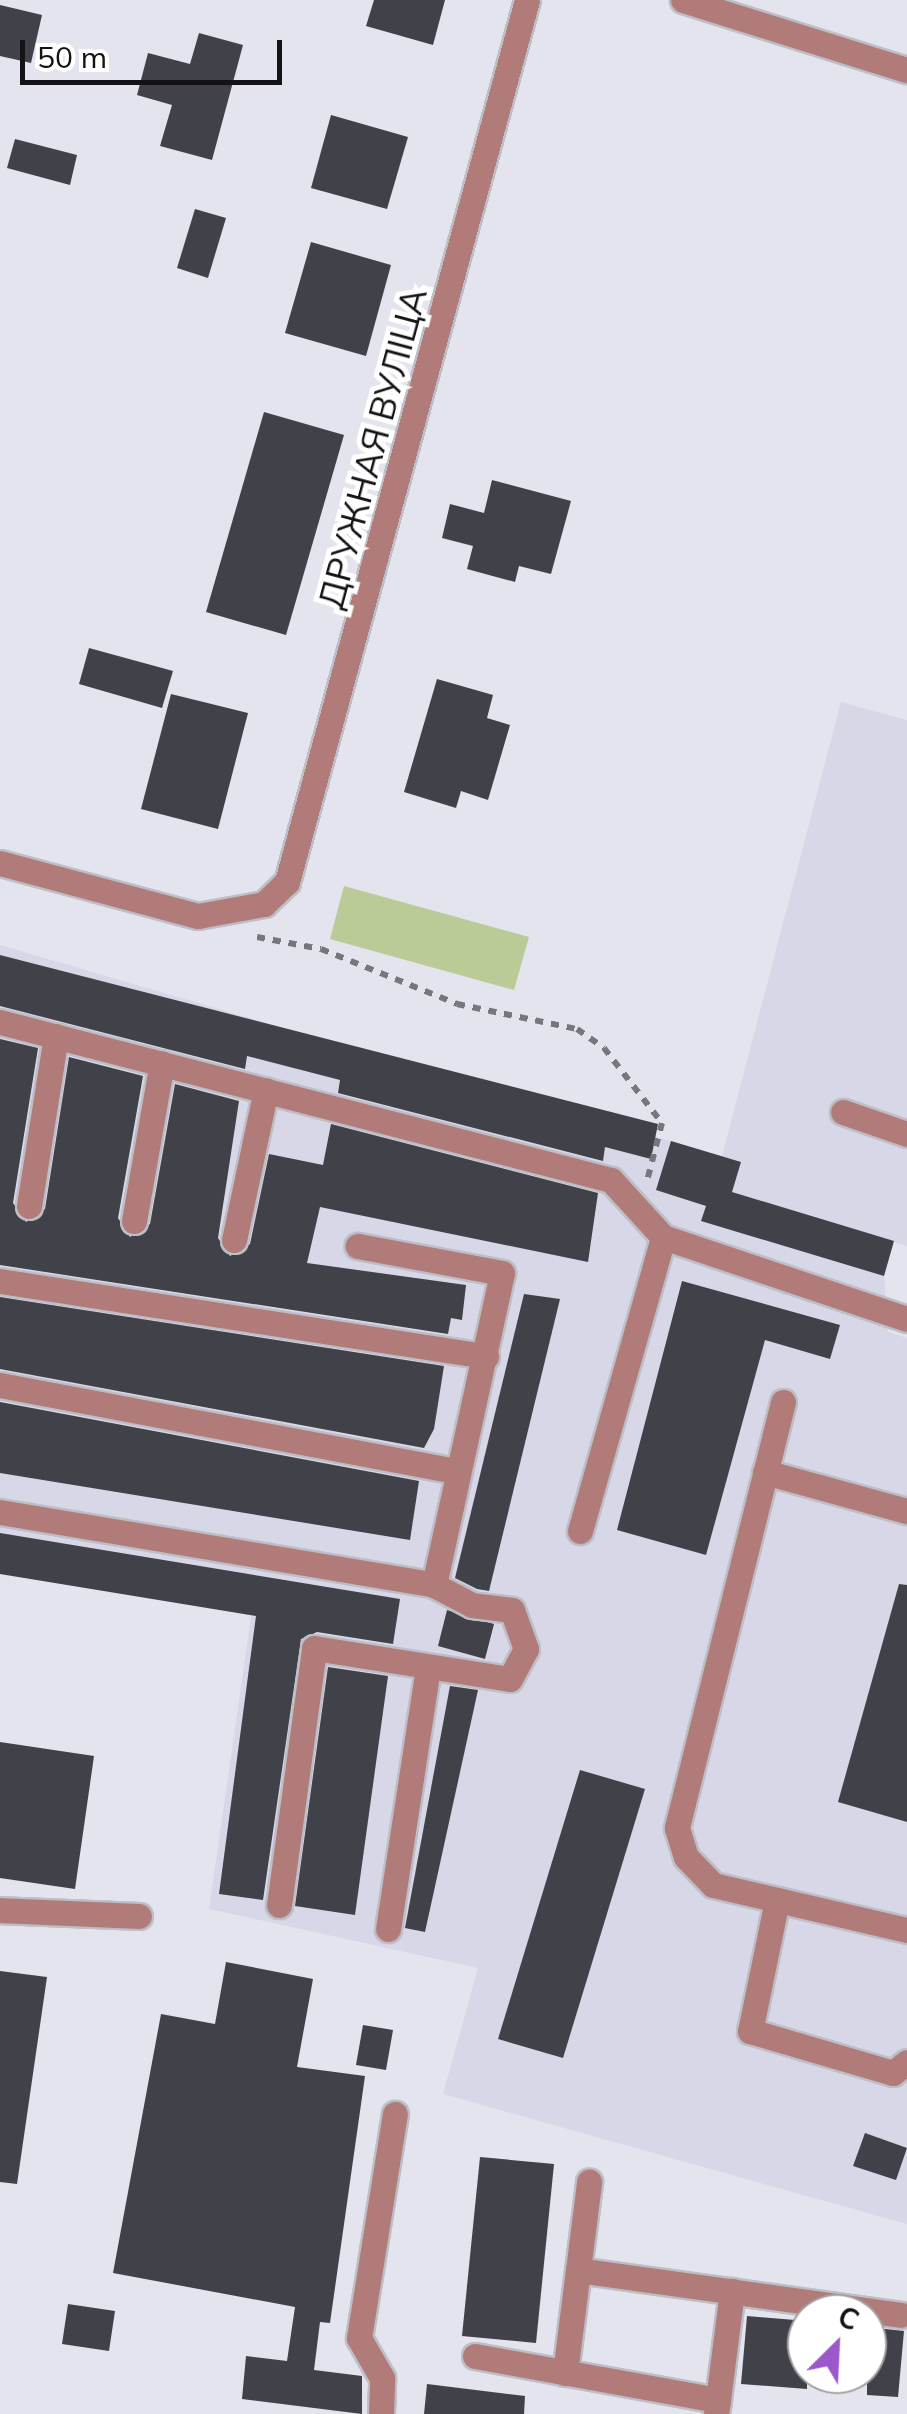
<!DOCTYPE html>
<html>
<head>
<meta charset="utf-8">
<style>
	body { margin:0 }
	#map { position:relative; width:907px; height:2414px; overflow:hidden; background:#e4e4ee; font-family:Mulish,sans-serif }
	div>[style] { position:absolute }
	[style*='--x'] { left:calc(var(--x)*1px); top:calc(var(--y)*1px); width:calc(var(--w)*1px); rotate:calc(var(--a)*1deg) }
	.built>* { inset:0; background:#d7d7e8 }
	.green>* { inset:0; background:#bbcb97 }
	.building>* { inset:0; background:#414149 }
	.path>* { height:6px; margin-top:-3px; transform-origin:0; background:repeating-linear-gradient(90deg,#76767c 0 8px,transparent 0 16px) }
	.roads { filter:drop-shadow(2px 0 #bebec7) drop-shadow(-2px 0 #bebec7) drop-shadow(0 2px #bebec7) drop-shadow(0 -2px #bebec7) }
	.minor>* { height:25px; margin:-12.5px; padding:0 12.5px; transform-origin:12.5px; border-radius:12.5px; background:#b07b78 }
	span { translate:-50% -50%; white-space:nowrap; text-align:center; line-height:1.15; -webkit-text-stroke:10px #fff; paint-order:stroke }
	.street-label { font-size:35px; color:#131316 }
	.north { position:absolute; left:787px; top:2294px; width:100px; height:100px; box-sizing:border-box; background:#fff; border:2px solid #a1a1a2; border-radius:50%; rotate:24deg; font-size:28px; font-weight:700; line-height:40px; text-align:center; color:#131316 }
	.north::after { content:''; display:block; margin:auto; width:35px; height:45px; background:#9b57cc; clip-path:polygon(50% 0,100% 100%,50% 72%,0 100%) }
	.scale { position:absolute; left:20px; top:40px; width:262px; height:45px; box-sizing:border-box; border:5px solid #131316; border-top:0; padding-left:12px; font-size:30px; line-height:35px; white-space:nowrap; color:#131316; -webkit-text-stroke:8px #fff; paint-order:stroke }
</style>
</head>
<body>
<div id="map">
	<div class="built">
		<i style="clip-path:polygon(841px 702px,907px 720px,907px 1246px,894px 1242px,884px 1276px,888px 1332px,907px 1338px,907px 2224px,443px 2094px,478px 1968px,209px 1909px,252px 1610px,0 1566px,0 945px,722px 1156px)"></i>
	</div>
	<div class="green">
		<i style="clip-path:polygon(344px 886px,529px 937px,514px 990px,330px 939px)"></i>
	</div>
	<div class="building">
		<i style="clip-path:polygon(374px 0,445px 0,433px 45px,366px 26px)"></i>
		<i style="clip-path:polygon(0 5px,42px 15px,31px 63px,0 56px)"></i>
		<i style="clip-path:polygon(199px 33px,243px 45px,212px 160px,160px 146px,172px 105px,137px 95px,148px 53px,190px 64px)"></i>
		<i style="clip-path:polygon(331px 115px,408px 137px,387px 209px,311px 188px)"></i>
		<i style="clip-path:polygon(15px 139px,77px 155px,70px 185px,7px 168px)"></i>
		<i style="clip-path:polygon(195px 209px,226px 218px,208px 278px,177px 268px)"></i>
		<i style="clip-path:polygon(311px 242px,391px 265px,366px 356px,285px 333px)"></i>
		<i style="clip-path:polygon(264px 412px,344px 435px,286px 635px,206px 612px)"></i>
		<i style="clip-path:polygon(492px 480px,571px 501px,551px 574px,519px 566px,515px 582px,467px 569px,473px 546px,442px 538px,450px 504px,484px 513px)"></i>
		<i style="clip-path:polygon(89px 648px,173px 671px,162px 708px,79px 684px)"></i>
		<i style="clip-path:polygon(437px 679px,493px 695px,487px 718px,510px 725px,488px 800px,461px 791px,456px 808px,404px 792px)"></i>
		<i style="clip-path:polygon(171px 694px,248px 713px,218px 829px,141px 809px)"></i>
		<i style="clip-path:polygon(0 955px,658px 1124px,651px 1159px,605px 1147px,603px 1161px,338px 1093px,340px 1080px,247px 1056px,245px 1069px,0 1006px)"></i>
		<i style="clip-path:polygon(0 1039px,38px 1048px,13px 1203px,26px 1222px,45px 1209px,69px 1057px,143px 1076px,118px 1218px,130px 1237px,150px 1224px,175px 1084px,239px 1101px,218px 1238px,230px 1256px,250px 1244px,269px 1154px,323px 1165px,331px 1124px,598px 1193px,588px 1262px,320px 1207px,307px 1263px,466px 1285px,462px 1320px,451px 1318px,448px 1334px,0 1265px)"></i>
		<i style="clip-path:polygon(671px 1141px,741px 1162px,732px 1192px,894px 1241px,884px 1276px,701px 1221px,706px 1206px,656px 1190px)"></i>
		<i style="clip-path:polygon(682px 1281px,840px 1325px,830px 1359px,765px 1340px,706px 1555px,617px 1530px)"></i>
		<i style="clip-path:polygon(524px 1294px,560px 1299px,489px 1591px,477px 1589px,455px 1578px)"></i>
		<i style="clip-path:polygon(0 1297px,444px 1366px,434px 1429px,424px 1448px,0 1369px)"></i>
		<i style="clip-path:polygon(0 1402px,419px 1481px,410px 1540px,0 1473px)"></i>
		<i style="clip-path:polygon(0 1533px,400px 1599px,393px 1644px,317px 1632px,301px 1639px,263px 1900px,219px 1894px,256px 1616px,0 1574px)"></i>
		<i style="clip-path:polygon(899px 1584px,907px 1585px,907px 1822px,838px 1802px)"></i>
		<i style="clip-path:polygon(447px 1610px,494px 1624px,485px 1659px,438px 1646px)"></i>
		<i style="clip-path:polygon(328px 1667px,388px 1676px,355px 1915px,295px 1906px)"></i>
		<i style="clip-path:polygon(450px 1686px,478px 1690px,425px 1932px,405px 1928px)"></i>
		<i style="clip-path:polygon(0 1742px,94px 1756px,75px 1889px,0 1878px)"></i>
		<i style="clip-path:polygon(580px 1770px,645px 1789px,563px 2058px,498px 2039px)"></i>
		<i style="clip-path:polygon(226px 1962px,313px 1979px,297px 2067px,365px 2076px,330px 2323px,320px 2322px,314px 2370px,362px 2376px,362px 2414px,242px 2399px,246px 2356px,287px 2361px,295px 2307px,113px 2273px,161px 2014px,215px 2024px)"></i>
		<i style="clip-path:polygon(0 1971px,47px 1977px,17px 2184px,0 2182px)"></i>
		<i style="clip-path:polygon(363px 2025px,393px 2030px,386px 2070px,356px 2065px)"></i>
		<i style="clip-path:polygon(865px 2133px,907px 2148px,896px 2180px,853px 2166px)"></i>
		<i style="clip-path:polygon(480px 2157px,554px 2164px,536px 2343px,462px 2336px)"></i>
		<i style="clip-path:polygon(68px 2304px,115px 2311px,109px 2351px,62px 2344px)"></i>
		<i style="clip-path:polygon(747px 2316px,807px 2321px,807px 2389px,741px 2384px)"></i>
		<i style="clip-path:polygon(867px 2327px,904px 2331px,898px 2397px,867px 2395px)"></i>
		<i style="clip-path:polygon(427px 2384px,525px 2396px,524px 2414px,424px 2414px)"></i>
	</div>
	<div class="path">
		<i style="--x:257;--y:937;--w:65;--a:10.6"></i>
		<i style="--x:321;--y:949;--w:147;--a:22"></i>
		<i style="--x:457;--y:1004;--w:123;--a:11.8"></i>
		<i style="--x:577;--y:1029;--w:33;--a:35"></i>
		<i style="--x:604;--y:1048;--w:95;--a:52.3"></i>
		<i style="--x:662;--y:1123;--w:60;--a:104.5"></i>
	</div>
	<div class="roads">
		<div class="minor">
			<i style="--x:683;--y:0;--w:235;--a:17.4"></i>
			<i style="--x:0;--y:863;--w:205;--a:15"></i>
			<i style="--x:198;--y:916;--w:67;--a:-10.3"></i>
			<i style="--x:264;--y:904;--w:32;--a:-44"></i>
			<i style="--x:287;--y:882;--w:914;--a:-74.78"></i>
			<i style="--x:0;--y:1022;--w:631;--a:14.5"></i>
			<i style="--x:611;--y:1180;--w:77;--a:47.6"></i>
			<i style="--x:663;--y:1237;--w:257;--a:18.6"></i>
			<i style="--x:843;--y:1112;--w:68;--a:19"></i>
			<i style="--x:29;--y:1206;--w:172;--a:-81"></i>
			<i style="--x:134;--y:1221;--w:160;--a:-80"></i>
			<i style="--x:234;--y:1240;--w:153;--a:-78"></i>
			<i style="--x:0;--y:1281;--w:492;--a:8.8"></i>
			<i style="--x:0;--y:1385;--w:464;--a:10.7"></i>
			<i style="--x:783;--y:1402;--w:439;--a:104"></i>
			<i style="--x:677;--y:1828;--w:30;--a:73"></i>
			<i style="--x:686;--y:1857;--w:39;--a:46"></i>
			<i style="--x:713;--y:1885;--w:199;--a:13.1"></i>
			<i style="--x:765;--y:1472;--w:147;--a:15.4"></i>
			<i style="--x:0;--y:1512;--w:440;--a:9.5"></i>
			<i style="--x:434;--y:1585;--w:319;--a:-77.7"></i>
			<i style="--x:502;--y:1273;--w:147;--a:-169.4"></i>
			<i style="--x:580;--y:1531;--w:305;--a:-74.2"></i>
			<i style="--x:777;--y:1900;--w:134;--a:101.6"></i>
			<i style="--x:750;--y:2031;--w:149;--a:16.4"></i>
			<i style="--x:893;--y:2073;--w:18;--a:-38"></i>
			<i style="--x:279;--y:1905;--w:259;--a:-82.2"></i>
			<i style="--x:314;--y:1648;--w:198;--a:9"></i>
			<i style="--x:510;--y:1679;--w:34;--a:-62"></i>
			<i style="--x:526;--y:1649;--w:41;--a:-109.7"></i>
			<i style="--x:512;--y:1610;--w:40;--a:-172.9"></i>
			<i style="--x:472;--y:1605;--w:43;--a:-152.2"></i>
			<i style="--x:0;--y:1910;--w:139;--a:2.5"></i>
			<i style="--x:388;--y:1929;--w:265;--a:-81.3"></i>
			<i style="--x:578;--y:2270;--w:326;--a:7.9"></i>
			<i style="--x:475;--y:2356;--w:247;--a:10.3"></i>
			<i style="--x:718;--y:2400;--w:14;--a:98"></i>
			<i style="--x:565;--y:2373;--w:193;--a:-82.8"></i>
			<i style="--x:718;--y:2400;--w:110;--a:-82.7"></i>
			<i style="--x:381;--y:2414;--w:36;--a:-88"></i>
			<i style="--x:382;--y:2378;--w:46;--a:-119.9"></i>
			<i style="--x:359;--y:2338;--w:227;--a:-80.9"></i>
		</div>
	</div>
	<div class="street-label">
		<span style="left:372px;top:448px;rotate:-75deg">ДРУЖНАЯ ВУЛІЦА</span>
	</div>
	<div class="north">С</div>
	<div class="scale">50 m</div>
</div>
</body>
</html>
